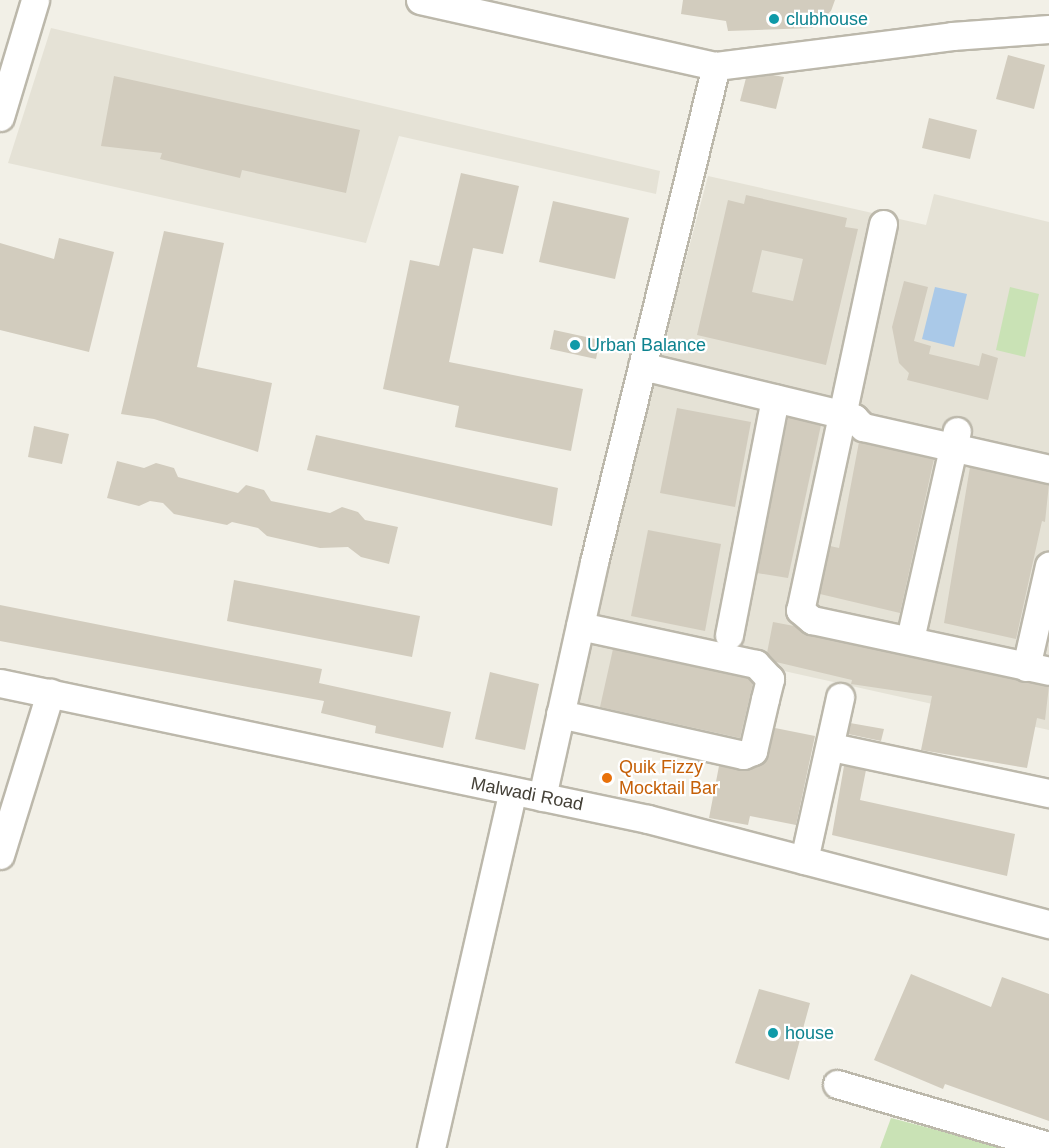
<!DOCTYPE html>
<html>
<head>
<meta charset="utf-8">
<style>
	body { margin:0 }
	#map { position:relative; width:1049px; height:1148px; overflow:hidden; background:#f2f0e7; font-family:Helvetica,sans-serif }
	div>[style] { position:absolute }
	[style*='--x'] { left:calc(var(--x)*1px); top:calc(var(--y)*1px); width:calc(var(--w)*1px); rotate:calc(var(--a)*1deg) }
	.residential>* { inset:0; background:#e5e2d6 }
	.green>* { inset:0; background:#c9e2b5 }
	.water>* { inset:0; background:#aac9e8 }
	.building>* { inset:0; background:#d2ccbe }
	.roads { filter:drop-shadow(2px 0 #bcb8ab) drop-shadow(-2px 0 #bcb8ab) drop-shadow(0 2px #bcb8ab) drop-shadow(0 -2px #bcb8ab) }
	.minor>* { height:27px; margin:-13.5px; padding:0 13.5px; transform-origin:13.5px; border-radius:13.5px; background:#fff }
	.dots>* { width:16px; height:16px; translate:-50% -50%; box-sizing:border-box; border:3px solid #fff; border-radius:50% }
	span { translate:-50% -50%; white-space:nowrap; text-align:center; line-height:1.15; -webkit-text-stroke:4.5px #fff; paint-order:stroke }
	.culture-label { font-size:18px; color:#0d838f }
	.left { translate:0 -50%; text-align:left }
	.food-label { font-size:18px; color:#c56008 }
	.street-label { font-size:18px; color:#444037 }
</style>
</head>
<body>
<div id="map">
	<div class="residential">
		<i style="clip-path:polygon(51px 28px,660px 171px,656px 194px,399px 136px,366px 243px,8px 163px)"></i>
		<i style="clip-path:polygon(708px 176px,926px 225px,934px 194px,1049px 222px,1049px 730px,784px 671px,763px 767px,568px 726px,589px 624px)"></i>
	</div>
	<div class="green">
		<i style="clip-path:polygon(1010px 287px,1039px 294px,1025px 357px,996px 350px)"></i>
		<i style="clip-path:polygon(891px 1118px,1006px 1148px,880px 1148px)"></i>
	</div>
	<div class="water">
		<i style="clip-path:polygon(935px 287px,967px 294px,954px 347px,922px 339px)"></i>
	</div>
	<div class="building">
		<i style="clip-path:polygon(683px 0,835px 0,831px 11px,812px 28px,728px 31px,726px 21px,681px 14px)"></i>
		<i style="clip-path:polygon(1008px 55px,1045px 65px,1034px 109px,996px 99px)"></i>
		<i style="clip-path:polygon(773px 75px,784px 77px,776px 109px,740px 101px,746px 78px)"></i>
		<i style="clip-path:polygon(114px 76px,360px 130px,346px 193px,242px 170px,240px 178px,160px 159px,162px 153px,101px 146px)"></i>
		<i style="clip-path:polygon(929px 118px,977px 130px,970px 159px,922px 148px)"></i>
		<i style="clip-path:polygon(461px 173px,519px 186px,503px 254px,473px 248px,449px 362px,583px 389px,571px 451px,455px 427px,459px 406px,383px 389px,410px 260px,439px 266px)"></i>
		<i style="clip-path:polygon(evenodd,746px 195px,847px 218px,845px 227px,858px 229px,826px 365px,697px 335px,728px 200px,744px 204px,746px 195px,762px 250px,803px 259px,793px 301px,752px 292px,762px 250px)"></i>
		<i style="clip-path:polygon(553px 201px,629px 218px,615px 279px,539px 262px)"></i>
		<i style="clip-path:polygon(164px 231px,224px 243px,197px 367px,272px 383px,258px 452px,154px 419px,121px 414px)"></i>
		<i style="clip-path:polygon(59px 238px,114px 252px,89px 352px,0 330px,0 243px,54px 259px)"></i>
		<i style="clip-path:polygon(904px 281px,928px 287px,914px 341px,931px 346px,929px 354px,979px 366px,982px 353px,998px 358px,988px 400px,907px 380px,909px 373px,899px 363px,892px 327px)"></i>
		<i style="clip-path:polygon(554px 330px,600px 340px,596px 359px,550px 349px)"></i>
		<i style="clip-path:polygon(677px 408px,751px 422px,735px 507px,660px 493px)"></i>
		<i style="clip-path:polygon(788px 417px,821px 425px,788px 578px,757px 573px)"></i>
		<i style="clip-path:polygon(34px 426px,69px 434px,62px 464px,28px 457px)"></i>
		<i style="clip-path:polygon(316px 435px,558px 488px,552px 526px,307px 470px)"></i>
		<i style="clip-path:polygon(859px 442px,934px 459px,900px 613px,820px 594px,830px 546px,839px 548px)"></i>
		<i style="clip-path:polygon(117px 461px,144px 468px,156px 463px,174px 468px,178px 477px,238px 493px,246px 485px,264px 490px,271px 501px,330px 513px,342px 507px,358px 512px,365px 520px,398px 527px,389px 564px,361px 557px,348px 547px,320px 548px,267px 536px,258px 528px,232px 522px,227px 525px,174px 514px,163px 503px,150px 501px,139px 506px,107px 498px)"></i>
		<i style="clip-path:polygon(970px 467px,1049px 484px,1045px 522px,1042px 521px,1016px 639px,944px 623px)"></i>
		<i style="clip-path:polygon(648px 530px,721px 544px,705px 631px,631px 616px)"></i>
		<i style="clip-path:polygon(234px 580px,420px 616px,412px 657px,227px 621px)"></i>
		<i style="clip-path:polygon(0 605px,322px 669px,319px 683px,451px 712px,443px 748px,375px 733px,376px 726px,321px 713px,324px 701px,0 641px)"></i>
		<i style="clip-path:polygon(773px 622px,794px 626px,809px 635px,1049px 686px,1045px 720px,1037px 718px,1027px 768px,921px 750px,932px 696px,851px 684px,852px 680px,776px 662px,767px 653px)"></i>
		<i style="clip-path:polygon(613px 649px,748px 678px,753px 683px,740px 738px,600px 707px)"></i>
		<i style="clip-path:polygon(490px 672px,539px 684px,525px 750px,475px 739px)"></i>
		<i style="clip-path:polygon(850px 723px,884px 729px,881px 741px,848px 734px)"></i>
		<i style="clip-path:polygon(775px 728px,815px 736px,796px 825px,750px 816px,748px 825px,709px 818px,719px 766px,740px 770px,759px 765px,768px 755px)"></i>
		<i style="clip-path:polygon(844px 766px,866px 770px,860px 800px,1015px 834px,1007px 876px,832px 835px)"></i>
		<i style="clip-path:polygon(911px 974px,991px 1007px,1002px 977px,1049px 994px,1049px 1121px,945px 1084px,943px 1089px,874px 1060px)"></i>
		<i style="clip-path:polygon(759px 989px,810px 1003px,789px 1080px,735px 1063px)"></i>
	</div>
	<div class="roads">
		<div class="minor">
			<i style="--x:420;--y:0;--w:303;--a:12.6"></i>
			<i style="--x:716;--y:66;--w:238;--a:-7.2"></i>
			<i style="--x:952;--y:36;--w:97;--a:-4.1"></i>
			<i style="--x:0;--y:117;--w:122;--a:-73.3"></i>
			<i style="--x:883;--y:224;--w:395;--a:102.1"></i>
			<i style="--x:800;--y:610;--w:16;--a:40"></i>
			<i style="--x:812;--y:620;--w:242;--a:12.1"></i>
			<i style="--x:642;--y:366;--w:205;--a:13.6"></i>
			<i style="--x:841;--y:414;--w:14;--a:17"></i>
			<i style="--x:854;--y:418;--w:13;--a:45"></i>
			<i style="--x:863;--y:427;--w:191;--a:12.7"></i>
			<i style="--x:729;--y:635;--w:241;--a:-79"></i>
			<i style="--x:910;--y:639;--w:213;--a:-77.3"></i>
			<i style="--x:1026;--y:667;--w:104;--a:-77.2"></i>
			<i style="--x:0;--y:683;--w:662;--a:11.85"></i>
			<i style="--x:648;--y:819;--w:415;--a:14.7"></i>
			<i style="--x:560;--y:714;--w:188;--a:12.6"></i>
			<i style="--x:743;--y:755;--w:11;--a:-22"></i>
			<i style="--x:753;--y:751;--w:53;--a:-77"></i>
			<i style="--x:765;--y:699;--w:21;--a:-76"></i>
			<i style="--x:770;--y:679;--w:21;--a:-133"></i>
			<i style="--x:756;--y:664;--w:180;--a:-167.8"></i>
			<i style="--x:832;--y:747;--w:222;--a:12"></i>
			<i style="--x:542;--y:797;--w:241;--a:-77.5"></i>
			<i style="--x:594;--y:562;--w:511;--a:-76.18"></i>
			<i style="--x:0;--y:855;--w:170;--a:-72.8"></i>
			<i style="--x:804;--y:860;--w:167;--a:-77.5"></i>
			<i style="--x:837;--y:1084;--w:221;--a:16.3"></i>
			<i style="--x:431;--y:1148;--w:364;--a:-77.1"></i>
		</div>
	</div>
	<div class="dots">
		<i style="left:774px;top:19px;background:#0f9aa8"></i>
		<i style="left:575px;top:345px;background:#0f9aa8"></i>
		<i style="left:607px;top:778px;background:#e8710a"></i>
		<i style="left:773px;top:1033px;background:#0f9aa8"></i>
	</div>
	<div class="culture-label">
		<span class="left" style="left:786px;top:19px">clubhouse</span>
		<span class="left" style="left:587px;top:345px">Urban Balance</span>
		<span class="left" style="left:785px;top:1033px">house</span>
	</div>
	<div class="food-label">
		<span class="left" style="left:619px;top:778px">Quik Fizzy<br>Mocktail Bar</span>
	</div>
	<div class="street-label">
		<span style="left:527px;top:794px;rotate:11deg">Malwadi Road</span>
	</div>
</div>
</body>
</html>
